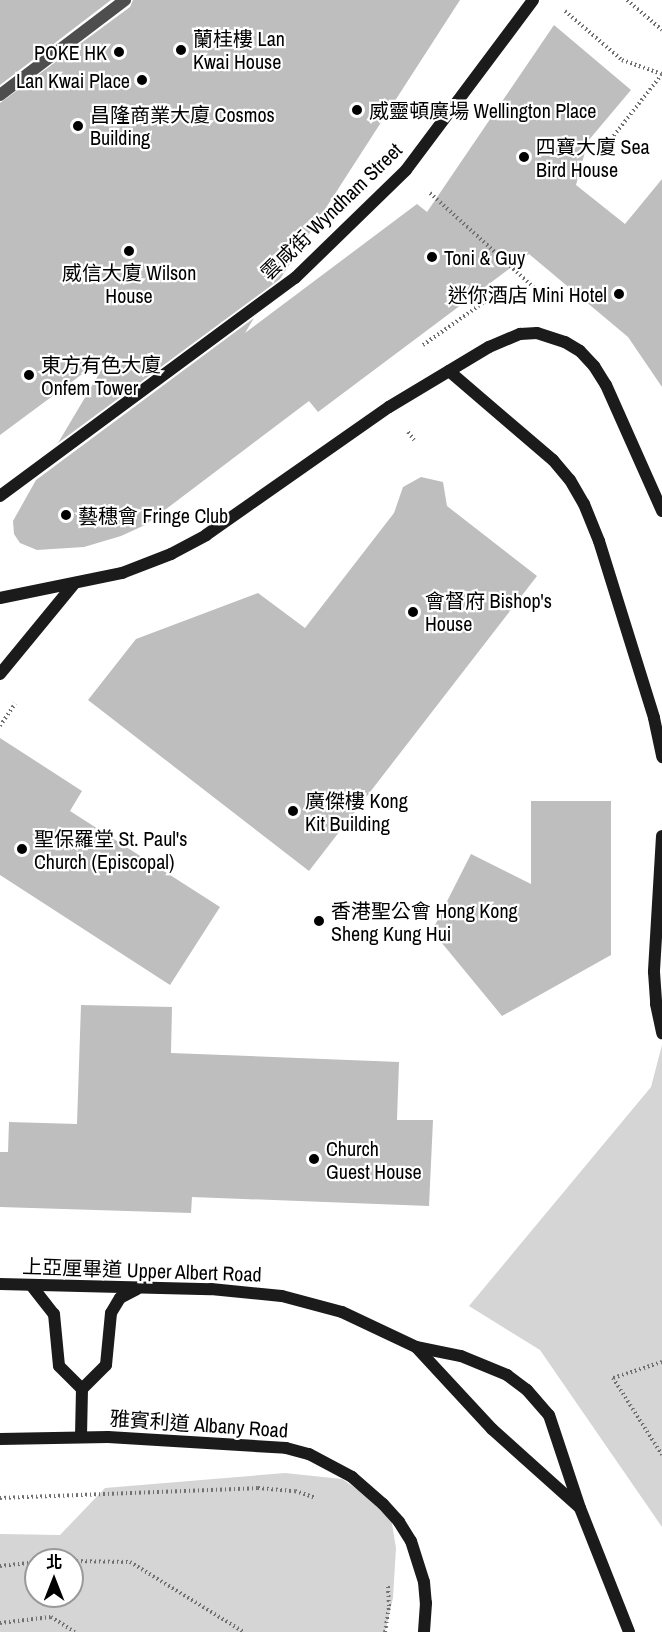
<!DOCTYPE html>
<html>
<head>
<meta charset="utf-8">
<style>
	body { margin:0 }
	#map { position:relative; width:662px; height:1632px; overflow:hidden; background:#fff; font-family:"Archivo Narrow","Noto Sans TC",sans-serif }
	div>[style] { position:absolute }
	[style*='--x'] { left:calc(var(--x)*1px); top:calc(var(--y)*1px); width:calc(var(--w)*1px); rotate:calc(var(--a)*1deg) }
	.green>* { inset:0; background:#d5d5d5 }
	.building>* { inset:0; background:#bebebe }
	.path>* { height:4px; margin-top:-2px; transform-origin:0; background:repeating-linear-gradient(90deg,#707070 0 1.5px,transparent 0 4.5px) }
	.street>* { height:12px; margin:-6px; padding:0 6px; transform-origin:6px; border-radius:6px; background:#4e4e4e }
	.secondary>* { height:12px; margin:-6px; padding:0 6px; transform-origin:6px; border-radius:6px; background:#1b1b1b }
	.dots>* { width:16px; height:16px; translate:-50% -50%; box-sizing:border-box; border:3px solid #fff; border-radius:50% }
	span { translate:-50% -50%; white-space:nowrap; text-align:center; line-height:1.15; -webkit-text-stroke:4.5px #fff; paint-order:stroke }
	.poi-label { font-size:20px; color:#000 }
	.left { translate:0 -50%; text-align:left }
	.right { translate:-100% -50%; text-align:right }
	.street-label { font-size:20px; color:#000 }
	.north { position:absolute; left:24px; top:1548px; width:60px; height:60px; box-sizing:border-box; background:#fff; border:2px solid #999; border-radius:50%; rotate:0deg; font-size:16px; font-weight:700; line-height:24px; text-align:center; color:#000 }
	.north::after { content:''; display:block; margin:auto; width:21px; height:27px; background:#000; clip-path:polygon(50% 0,100% 100%,50% 72%,0 100%) }
</style>
</head>
<body>
<div id="map">
	<div class="green">
		<i style="clip-path:polygon(662px 1045px,662px 1527px,540px 1350px,469px 1306px,651px 1087px)"></i>
		<i style="clip-path:polygon(evenodd,285px 1473px,342px 1479px,390px 1511px,396px 1548px,393px 1598px,385px 1632px,0 1632px,0 1534px,60px 1535px,105px 1488px,285px 1473px,36px 1560px,72px 1560px,72px 1596px,36px 1596px,36px 1560px)"></i>
	</div>
	<div class="building">
		<i style="clip-path:polygon(0 0,111px 0,0 85px)"></i>
		<i style="clip-path:polygon(133px 0,460px 0,280px 279px,58px 443px,112px 352px,0 435px,0 103px,130px 7px)"></i>
		<i style="clip-path:polygon(554px 25px,631px 90px,588px 141px,576px 185px,625px 224px,662px 179px,662px 387px,628px 337px,529px 254px,318px 412px,309px 401px,145px 525px,121px 536px,84px 547px,37px 550px,20px 543px,14px 534px,13px 521px,36px 480px,254px 318px,245px 333px,417px 204px,427px 212px)"></i>
		<i style="clip-path:polygon(421px 477px,443px 482px,447px 506px,537px 576px,309px 871px,88px 700px,136px 639px,258px 593px,305px 628px,394px 513px,403px 487px)"></i>
		<i style="clip-path:polygon(0 738px,82px 791px,70px 811px,220px 907px,170px 985px,0 875px)"></i>
		<i style="clip-path:polygon(531px 801px,611px 801px,611px 955px,502px 1016px,432px 931px,471px 854px,531px 884px)"></i>
		<i style="clip-path:polygon(81px 1005px,172px 1007px,171px 1053px,399px 1062px,397px 1120px,433px 1120px,429px 1206px,192px 1197px,191px 1213px,0 1207px,0 1152px,8px 1152px,9px 1122px,77px 1124px)"></i>
	</div>
	<div class="path">
		<i style="--x:627;--y:0;--w:46;--a:40.6"></i>
		<i style="--x:565;--y:11;--w:75;--a:40.7"></i>
		<i style="--x:622;--y:60;--w:42;--a:19.3"></i>
		<i style="--x:597;--y:157;--w:105;--a:-51.9"></i>
		<i style="--x:430;--y:193;--w:151;--a:42.3"></i>
		<i style="--x:423;--y:345;--w:75;--a:-35.2"></i>
		<i style="--x:484;--y:302;--w:30;--a:-14"></i>
		<i style="--x:408;--y:432;--w:10;--a:53"></i>
		<i style="--x:0;--y:726;--w:27;--a:-56"></i>
		<i style="--x:662;--y:1362;--w:52;--a:161.9"></i>
		<i style="--x:613;--y:1378;--w:91;--a:57.5"></i>
		<i style="--x:0;--y:1498;--w:258;--a:-2.2"></i>
		<i style="--x:258;--y:1488;--w:37;--a:5"></i>
		<i style="--x:295;--y:1491;--w:22;--a:18"></i>
		<i style="--x:72;--y:1561;--w:58;--a:1"></i>
		<i style="--x:130;--y:1562;--w:134;--a:31.6"></i>
		<i style="--x:0;--y:1566;--w:36;--a:-6"></i>
		<i style="--x:0;--y:1623;--w:51;--a:-6.7"></i>
		<i style="--x:51;--y:1617;--w:28;--a:32"></i>
		<i style="--x:385;--y:1632;--w:26;--a:-81"></i>
		<i style="--x:389;--y:1606;--w:21;--a:-93"></i>
	</div>
	<div class="street">
		<i style="--x:0;--y:95;--w:157;--a:-37.2"></i>
	</div>
	<div class="secondary">
		<i style="--x:449;--y:371;--w:137;--a:40.6"></i>
		<i style="--x:553;--y:460;--w:26;--a:50"></i>
		<i style="--x:570;--y:480;--w:28;--a:60"></i>
		<i style="--x:584;--y:504;--w:40;--a:68"></i>
		<i style="--x:599;--y:541;--w:185;--a:72.7"></i>
		<i style="--x:654;--y:718;--w:40;--a:78"></i>
		<i style="--x:0;--y:496;--w:367;--a:-36.5"></i>
		<i style="--x:295;--y:278;--w:155;--a:-44.2"></i>
		<i style="--x:406;--y:170;--w:212;--a:-53.2"></i>
		<i style="--x:0;--y:598;--w:125;--a:-11.6"></i>
		<i style="--x:122;--y:573;--w:53;--a:-21.2"></i>
		<i style="--x:171;--y:554;--w:40;--a:-28"></i>
		<i style="--x:206;--y:535;--w:223;--a:-35"></i>
		<i style="--x:389;--y:407;--w:117;--a:-31"></i>
		<i style="--x:489;--y:347;--w:34;--a:-23"></i>
		<i style="--x:520;--y:334;--w:17;--a:-3"></i>
		<i style="--x:537;--y:333;--w:29;--a:18"></i>
		<i style="--x:565;--y:342;--w:17;--a:31"></i>
		<i style="--x:580;--y:351;--w:21;--a:47"></i>
		<i style="--x:594;--y:366;--w:22;--a:58"></i>
		<i style="--x:606;--y:385;--w:138;--a:66"></i>
		<i style="--x:0;--y:674;--w:115;--a:-50.6"></i>
		<i style="--x:662;--y:836;--w:136;--a:93.4"></i>
		<i style="--x:654;--y:972;--w:32;--a:86"></i>
		<i style="--x:656;--y:1004;--w:30;--a:78"></i>
		<i style="--x:0;--y:1284;--w:211;--a:1.4"></i>
		<i style="--x:211;--y:1289;--w:71;--a:5.6"></i>
		<i style="--x:282;--y:1296;--w:62;--a:14.9"></i>
		<i style="--x:342;--y:1312;--w:82;--a:25.3"></i>
		<i style="--x:416;--y:1347;--w:46;--a:11.3"></i>
		<i style="--x:461;--y:1356;--w:50;--a:22.4"></i>
		<i style="--x:507;--y:1375;--w:25;--a:37"></i>
		<i style="--x:527;--y:1390;--w:33;--a:49"></i>
		<i style="--x:549;--y:1415;--w:98;--a:71.6"></i>
		<i style="--x:580;--y:1508;--w:133;--a:68.4"></i>
		<i style="--x:31;--y:1285;--w:37;--a:52"></i>
		<i style="--x:54;--y:1314;--w:52;--a:84.5"></i>
		<i style="--x:59;--y:1366;--w:33;--a:45"></i>
		<i style="--x:416;--y:1347;--w:112;--a:47.2"></i>
		<i style="--x:492;--y:1429;--w:117;--a:41.9"></i>
		<i style="--x:81;--y:1436;--w:47;--a:-88.8"></i>
		<i style="--x:82;--y:1389;--w:34;--a:-45"></i>
		<i style="--x:106;--y:1365;--w:52;--a:-84.5"></i>
		<i style="--x:111;--y:1313;--w:17;--a:-59"></i>
		<i style="--x:120;--y:1298;--w:19;--a:-28"></i>
		<i style="--x:0;--y:1439;--w:108;--a:-1.1"></i>
		<i style="--x:108;--y:1437;--w:178;--a:3.5"></i>
		<i style="--x:286;--y:1448;--w:24;--a:15"></i>
		<i style="--x:309;--y:1454;--w:49;--a:28.1"></i>
		<i style="--x:352;--y:1477;--w:41;--a:41.1"></i>
		<i style="--x:383;--y:1504;--w:24;--a:48"></i>
		<i style="--x:399;--y:1522;--w:22;--a:58"></i>
		<i style="--x:411;--y:1541;--w:43;--a:72.4"></i>
		<i style="--x:424;--y:1582;--w:21;--a:85"></i>
		<i style="--x:426;--y:1603;--w:29;--a:94"></i>
	</div>
	<div class="dots">
		<i style="left:181px;top:50px;background:#000"></i>
		<i style="left:119px;top:52px;background:#000"></i>
		<i style="left:142px;top:80px;background:#000"></i>
		<i style="left:357px;top:110px;background:#000"></i>
		<i style="left:78px;top:126px;background:#000"></i>
		<i style="left:524px;top:157px;background:#000"></i>
		<i style="left:129px;top:251px;background:#000"></i>
		<i style="left:432px;top:257px;background:#000"></i>
		<i style="left:619px;top:294px;background:#000"></i>
		<i style="left:29px;top:375px;background:#000"></i>
		<i style="left:66px;top:515px;background:#000"></i>
		<i style="left:413px;top:612px;background:#000"></i>
		<i style="left:293px;top:811px;background:#000"></i>
		<i style="left:22px;top:849px;background:#000"></i>
		<i style="left:319px;top:921px;background:#000"></i>
		<i style="left:314px;top:1159px;background:#000"></i>
	</div>
	<div class="poi-label">
		<span class="left" style="left:193px;top:50px">蘭桂樓 Lan<br>Kwai House</span>
		<span class="right" style="left:107px;top:52px">POKE HK</span>
		<span class="right" style="left:130px;top:80px">Lan Kwai Place</span>
		<span class="left" style="left:369px;top:110px">威靈頓廣場 Wellington Place</span>
		<span class="left" style="left:90px;top:126px">昌隆商業大廈 Cosmos<br>Building</span>
		<span class="left" style="left:536px;top:158px">四寶大廈 Sea<br>Bird House</span>
		<span class="left" style="left:444px;top:257px">Toni &amp; Guy</span>
		<span style="left:129px;top:284px">威信大廈 Wilson<br>House</span>
		<span class="right" style="left:607px;top:294px">迷你酒店 Mini Hotel</span>
		<span class="left" style="left:41px;top:376px">東方有色大廈<br>Onfem Tower</span>
		<span class="left" style="left:78px;top:515px">藝穗會 Fringe Club</span>
		<span class="left" style="left:425px;top:612px">會督府 Bishop's<br>House</span>
		<span class="left" style="left:305px;top:812px">廣傑樓 Kong<br>Kit Building</span>
		<span class="left" style="left:34px;top:850px">聖保羅堂 St. Paul's<br>Church (Episcopal)</span>
		<span class="left" style="left:331px;top:922px">香港聖公會 Hong Kong<br>Sheng Kung Hui</span>
		<span class="left" style="left:326px;top:1160px">Church<br>Guest House</span>
	</div>
	<div class="street-label">
		<span style="left:331px;top:211px;rotate:-44deg">雲咸街 Wyndham Street</span>
		<span style="left:142px;top:1270px;rotate:2deg">上亞厘畢道 Upper Albert Road</span>
		<span style="left:199px;top:1424px;rotate:4deg">雅賓利道 Albany Road</span>
	</div>
	<div class="north">北</div>
</div>
</body>
</html>
